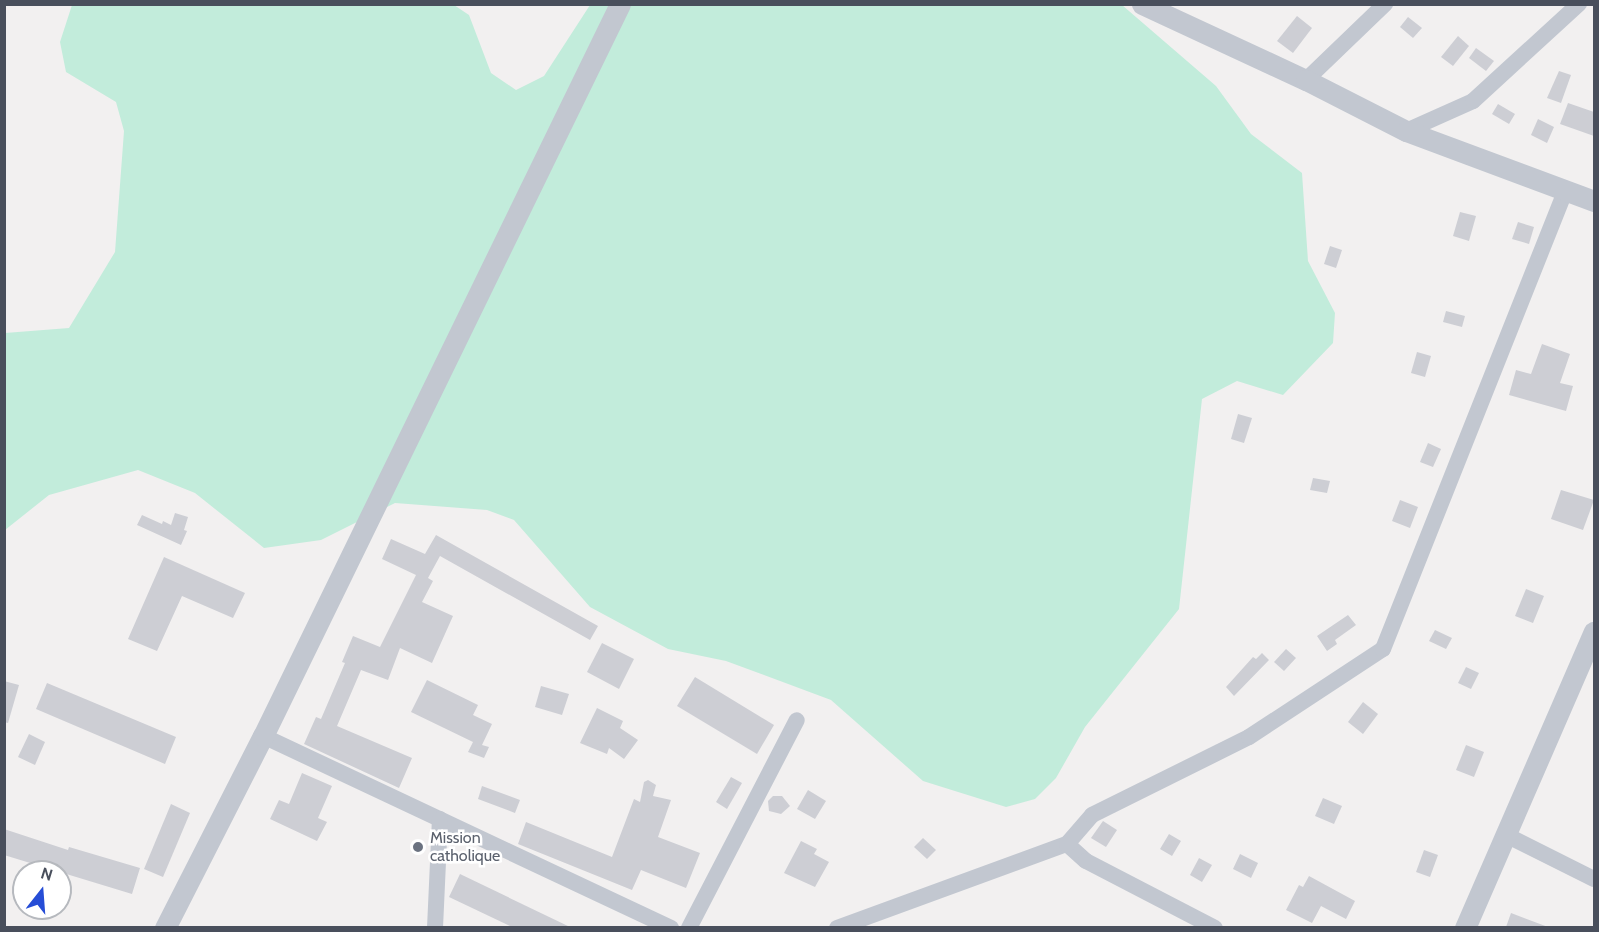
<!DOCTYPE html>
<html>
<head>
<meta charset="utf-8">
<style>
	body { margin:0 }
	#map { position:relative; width:1599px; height:932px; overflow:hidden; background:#f2f0f0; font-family:Cabin,sans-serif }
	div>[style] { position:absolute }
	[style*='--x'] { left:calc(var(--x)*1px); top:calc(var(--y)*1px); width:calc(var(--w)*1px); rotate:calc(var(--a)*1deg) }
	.green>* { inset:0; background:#c2ecdb }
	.building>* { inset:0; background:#cdced4 }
	.minor>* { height:16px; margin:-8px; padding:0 8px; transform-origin:8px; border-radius:8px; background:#c2c7d0 }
	.tertiary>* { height:21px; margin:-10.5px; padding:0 10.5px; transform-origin:10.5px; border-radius:10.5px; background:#c2c7d0 }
	.dots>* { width:16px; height:16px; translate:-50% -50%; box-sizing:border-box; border:3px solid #fff; border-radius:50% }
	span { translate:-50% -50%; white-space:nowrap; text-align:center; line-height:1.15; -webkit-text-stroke:5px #fff; paint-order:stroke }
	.worship-label { font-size:16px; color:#5b616d }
	.left { translate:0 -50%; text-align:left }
	.frame { position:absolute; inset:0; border:6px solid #494f5c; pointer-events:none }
	.north { position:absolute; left:12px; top:860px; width:60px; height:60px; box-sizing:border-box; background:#fff; border:2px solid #b6b9be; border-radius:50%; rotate:17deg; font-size:16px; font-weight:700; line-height:24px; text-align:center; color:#494f5c }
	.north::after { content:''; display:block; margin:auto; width:21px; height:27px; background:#264dd6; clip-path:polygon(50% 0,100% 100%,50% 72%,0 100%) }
</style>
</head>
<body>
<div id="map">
	<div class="green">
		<i style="clip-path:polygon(72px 5px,454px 5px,469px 15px,491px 73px,516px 90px,544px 76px,590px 5px,1122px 5px,1216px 86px,1251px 134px,1302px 173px,1308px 261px,1335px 313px,1333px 343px,1283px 395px,1237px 381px,1202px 399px,1179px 609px,1085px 727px,1056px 778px,1035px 799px,1006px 807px,923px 781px,831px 700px,726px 661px,668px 649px,590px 607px,514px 520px,487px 510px,395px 503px,321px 540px,264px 548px,195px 493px,138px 470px,49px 495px,5px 530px,5px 333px,69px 328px,115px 252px,124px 131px,116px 102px,66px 72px,60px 42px)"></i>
	</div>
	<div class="building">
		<i style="clip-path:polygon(1297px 16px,1312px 28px,1293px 53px,1277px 41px)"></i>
		<i style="clip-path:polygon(1408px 17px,1422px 28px,1413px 38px,1400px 27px)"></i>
		<i style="clip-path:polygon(1458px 36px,1469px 46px,1453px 66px,1441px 57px)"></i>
		<i style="clip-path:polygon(1476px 48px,1494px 61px,1486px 71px,1469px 58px)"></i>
		<i style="clip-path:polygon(1559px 71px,1571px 75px,1561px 103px,1547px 98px)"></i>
		<i style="clip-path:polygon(1568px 103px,1594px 112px,1594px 136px,1560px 124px)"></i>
		<i style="clip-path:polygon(1498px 104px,1515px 114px,1509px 124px,1492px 114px)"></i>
		<i style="clip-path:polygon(1538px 119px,1554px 127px,1547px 143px,1531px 135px)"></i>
		<i style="clip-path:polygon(1460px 212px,1476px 216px,1469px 241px,1453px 236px)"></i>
		<i style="clip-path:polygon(1518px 222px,1534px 227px,1529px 244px,1512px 239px)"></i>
		<i style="clip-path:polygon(1330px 246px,1342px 250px,1336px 268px,1324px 264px)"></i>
		<i style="clip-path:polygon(1446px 311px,1465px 316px,1462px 327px,1443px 322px)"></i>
		<i style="clip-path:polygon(1542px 344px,1570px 354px,1560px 383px,1573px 386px,1566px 411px,1509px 395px,1516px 370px,1531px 374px)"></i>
		<i style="clip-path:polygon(1417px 352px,1431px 356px,1425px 377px,1411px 373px)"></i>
		<i style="clip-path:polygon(1238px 414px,1252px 418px,1244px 443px,1231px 439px)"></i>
		<i style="clip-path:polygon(1428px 443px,1441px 449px,1433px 467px,1420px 462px)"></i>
		<i style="clip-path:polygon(1313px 478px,1330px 481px,1327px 493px,1310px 490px)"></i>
		<i style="clip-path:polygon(1561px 490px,1594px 500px,1583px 530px,1551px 519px)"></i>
		<i style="clip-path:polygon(1400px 500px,1418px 507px,1410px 528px,1392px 521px)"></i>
		<i style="clip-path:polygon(175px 513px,188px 517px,184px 530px,187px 531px,181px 545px,137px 525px,142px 515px,162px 524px,163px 521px,171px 525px)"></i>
		<i style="clip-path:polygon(436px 535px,598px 626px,590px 640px,440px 556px,428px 578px,433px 581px,422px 602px,453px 616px,432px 663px,400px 648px,388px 680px,361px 670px,337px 726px,412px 758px,399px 788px,304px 744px,316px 717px,321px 719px,345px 663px,342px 662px,353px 636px,380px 647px,416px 575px,382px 559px,391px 539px,425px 554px)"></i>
		<i style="clip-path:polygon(164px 557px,245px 593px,233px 618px,182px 596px,157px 651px,128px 639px)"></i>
		<i style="clip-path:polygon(1526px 589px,1544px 596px,1533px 623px,1515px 616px)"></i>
		<i style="clip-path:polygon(1348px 615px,1356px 625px,1335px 640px,1337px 644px,1327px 651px,1317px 636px)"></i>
		<i style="clip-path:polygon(1435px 630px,1452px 638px,1446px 649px,1429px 641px)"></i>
		<i style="clip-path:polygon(602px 643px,634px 659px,619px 689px,587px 672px)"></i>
		<i style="clip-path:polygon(1286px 649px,1296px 658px,1284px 671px,1274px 662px)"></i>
		<i style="clip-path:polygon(1262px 653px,1269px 660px,1234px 696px,1226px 687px,1253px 657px,1256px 659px)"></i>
		<i style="clip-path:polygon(1466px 667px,1479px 673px,1471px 689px,1458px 683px)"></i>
		<i style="clip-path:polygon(695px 677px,774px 725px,757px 754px,677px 706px)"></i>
		<i style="clip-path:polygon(427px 680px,478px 705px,473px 715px,492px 724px,482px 745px,489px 747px,484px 758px,468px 752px,473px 742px,411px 712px)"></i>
		<i style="clip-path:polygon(4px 681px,19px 685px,8px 723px,4px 722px)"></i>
		<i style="clip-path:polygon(47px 683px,176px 737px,165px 764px,36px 709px)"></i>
		<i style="clip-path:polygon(541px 686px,569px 694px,562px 715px,535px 707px)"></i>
		<i style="clip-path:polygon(1363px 702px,1378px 714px,1363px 734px,1348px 722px)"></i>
		<i style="clip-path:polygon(597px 708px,623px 721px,620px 728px,638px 740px,624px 759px,609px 748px,607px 754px,580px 743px)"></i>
		<i style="clip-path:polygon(29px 734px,45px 742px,35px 765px,18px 757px)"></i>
		<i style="clip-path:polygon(1466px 745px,1484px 752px,1474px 777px,1456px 770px)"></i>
		<i style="clip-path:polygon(302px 773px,332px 786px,318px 818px,327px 822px,317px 841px,270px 819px,279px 800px,289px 804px)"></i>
		<i style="clip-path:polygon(731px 777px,742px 783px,727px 809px,716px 802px)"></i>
		<i style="clip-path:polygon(648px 780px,656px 785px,653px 796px,671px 800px,658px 837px,700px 853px,686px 888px,641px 870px,632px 890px,518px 844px,526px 822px,612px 857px,634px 799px,640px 802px,644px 782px)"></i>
		<i style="clip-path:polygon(482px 786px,520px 800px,515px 813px,478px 799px)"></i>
		<i style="clip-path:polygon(808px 790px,826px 801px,815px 819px,797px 809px)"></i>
		<i style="clip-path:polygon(773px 796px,782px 796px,790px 806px,781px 814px,769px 811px,768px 801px)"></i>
		<i style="clip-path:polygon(1323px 798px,1342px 806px,1334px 824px,1315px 816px)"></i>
		<i style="clip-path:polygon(171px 804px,190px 813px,163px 877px,144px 869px)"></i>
		<i style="clip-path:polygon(1103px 821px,1117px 830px,1106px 847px,1091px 838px)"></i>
		<i style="clip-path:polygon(4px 829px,68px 850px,69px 847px,140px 868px,132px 894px,4px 855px)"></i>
		<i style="clip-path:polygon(1169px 834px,1181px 841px,1172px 856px,1160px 849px)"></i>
		<i style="clip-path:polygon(923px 838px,936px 850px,927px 859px,914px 847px)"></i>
		<i style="clip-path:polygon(801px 841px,817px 849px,814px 854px,829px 862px,815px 887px,784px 873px)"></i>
		<i style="clip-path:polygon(1424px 850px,1438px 855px,1430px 877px,1416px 872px)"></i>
		<i style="clip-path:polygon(1240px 854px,1258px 863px,1251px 878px,1233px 869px)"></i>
		<i style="clip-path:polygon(1199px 858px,1212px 865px,1202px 882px,1190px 875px)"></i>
		<i style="clip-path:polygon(460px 874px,570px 927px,512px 927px,449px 897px)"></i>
		<i style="clip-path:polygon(1309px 876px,1355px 901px,1346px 919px,1321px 906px,1312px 923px,1286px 910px,1299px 885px,1303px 887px)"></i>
		<i style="clip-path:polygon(1511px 913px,1548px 927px,1506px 927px)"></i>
	</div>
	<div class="minor">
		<i style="--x:1306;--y:80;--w:110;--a:-43.9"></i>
		<i style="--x:1406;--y:131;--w:73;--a:-24.1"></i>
		<i style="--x:1473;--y:101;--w:144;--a:-42.5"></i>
		<i style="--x:263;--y:736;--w:451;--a:25.2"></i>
		<i style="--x:1506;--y:835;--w:98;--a:26.6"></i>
		<i style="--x:1067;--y:844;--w:25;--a:42"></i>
		<i style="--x:1086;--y:861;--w:145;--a:27.4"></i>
		<i style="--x:435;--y:928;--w:109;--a:-87.4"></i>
		<i style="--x:689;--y:928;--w:234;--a:-62.6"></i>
		<i style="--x:837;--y:928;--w:245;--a:-20.1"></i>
		<i style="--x:1067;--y:844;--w:38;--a:-49"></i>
		<i style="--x:1092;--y:815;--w:175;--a:-26.4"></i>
		<i style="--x:1249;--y:737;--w:160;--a:-33.3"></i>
		<i style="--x:1383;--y:649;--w:494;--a:-68.3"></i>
	</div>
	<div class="tertiary">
		<i style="--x:1142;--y:4;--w:181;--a:24.9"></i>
		<i style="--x:1306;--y:80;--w:112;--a:27"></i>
		<i style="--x:1406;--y:131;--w:201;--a:20.4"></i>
		<i style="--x:165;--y:928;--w:216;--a:-63"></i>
		<i style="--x:263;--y:736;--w:814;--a:-64"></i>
		<i style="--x:1465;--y:928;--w:323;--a:-66.5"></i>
	</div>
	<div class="dots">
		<i style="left:418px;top:847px;background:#6b7280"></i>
	</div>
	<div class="worship-label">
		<span class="left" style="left:430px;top:847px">Mission<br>catholique</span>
	</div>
	<div class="frame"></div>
	<div class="north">N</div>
</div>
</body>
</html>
